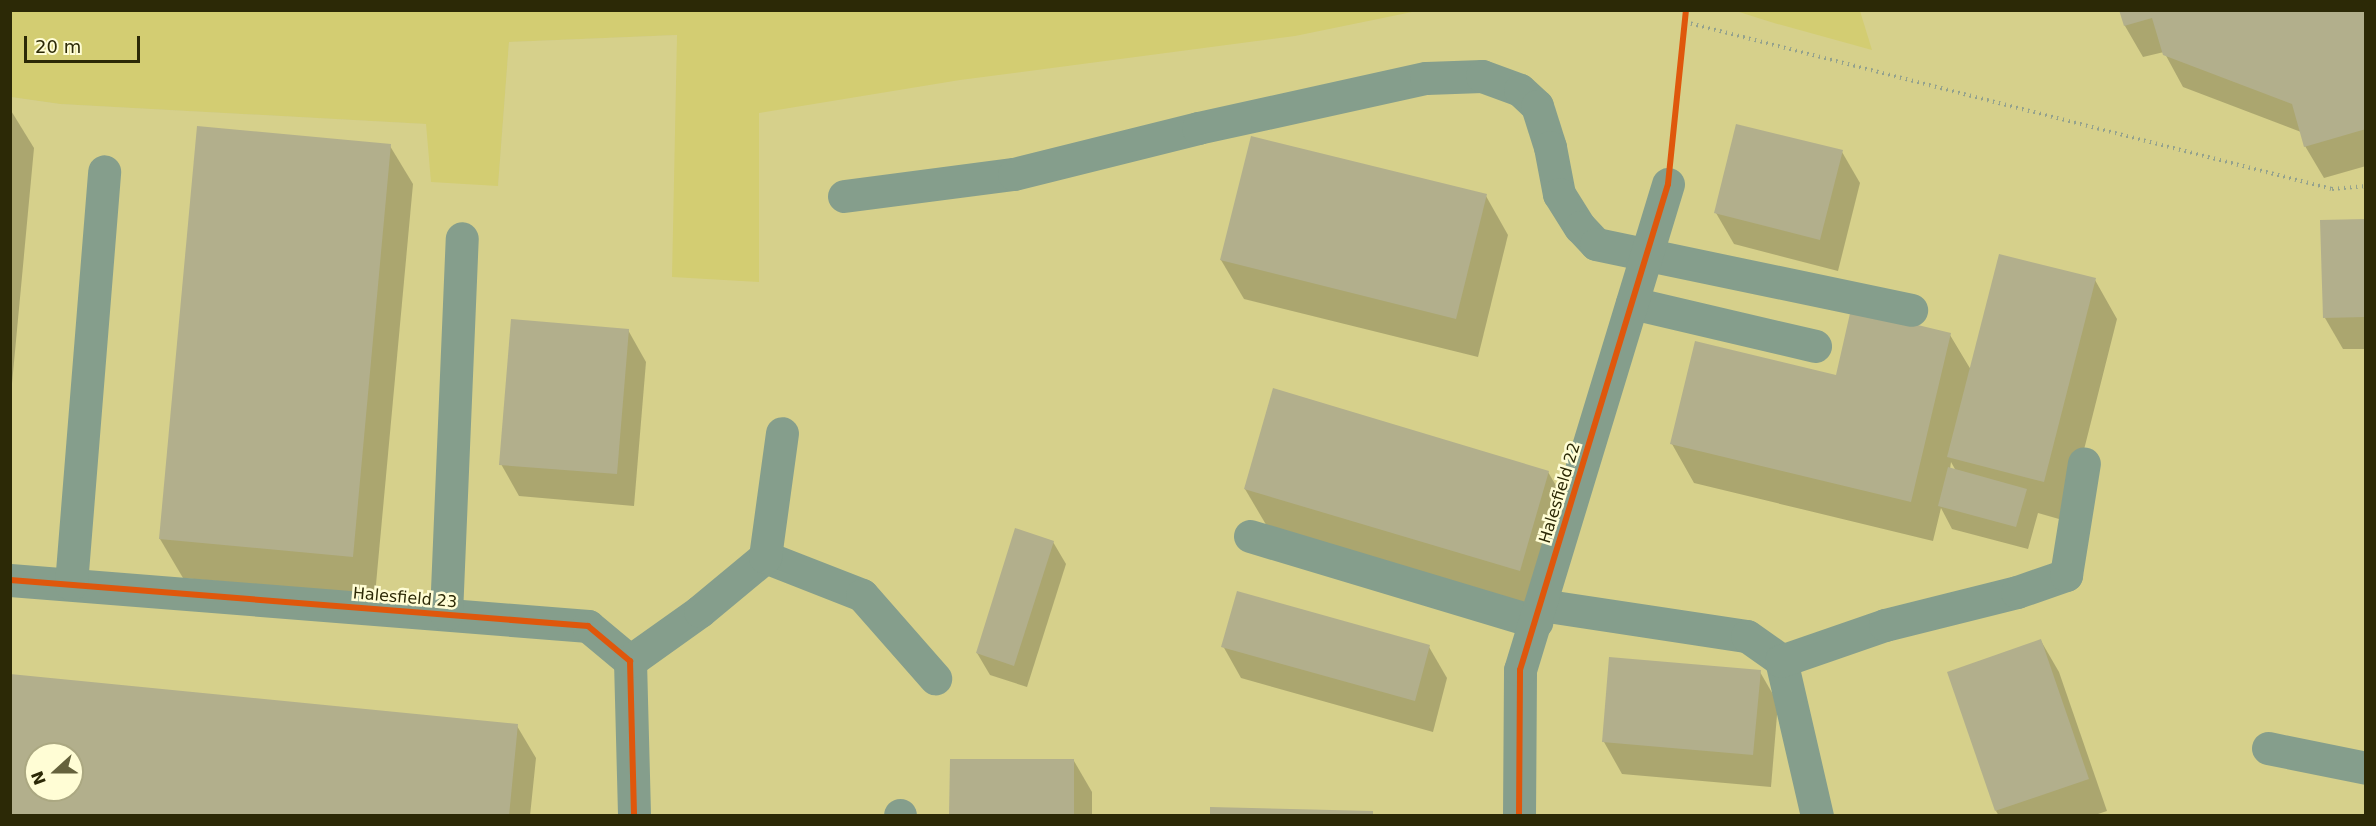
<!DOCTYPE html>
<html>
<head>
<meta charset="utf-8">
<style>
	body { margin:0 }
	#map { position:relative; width:2376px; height:826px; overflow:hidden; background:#cfcca0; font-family:"DejaVu Sans",sans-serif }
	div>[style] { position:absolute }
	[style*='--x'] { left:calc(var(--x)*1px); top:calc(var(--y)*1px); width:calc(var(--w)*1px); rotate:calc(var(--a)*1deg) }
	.built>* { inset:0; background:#d6d08b }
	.green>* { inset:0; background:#d3cd72 }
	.shadow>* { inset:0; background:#0003 }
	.building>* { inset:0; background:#b2af8c }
	.path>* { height:4px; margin-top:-2px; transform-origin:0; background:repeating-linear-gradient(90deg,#94a28d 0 1.5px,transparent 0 6px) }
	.minor>* { height:33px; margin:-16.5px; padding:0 16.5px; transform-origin:16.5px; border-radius:16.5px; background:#859e8c }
	.cycleway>* { height:6px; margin:-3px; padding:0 3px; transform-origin:3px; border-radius:3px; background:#df570c }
	span { translate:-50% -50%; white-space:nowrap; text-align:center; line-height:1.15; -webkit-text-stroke:5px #fffdd5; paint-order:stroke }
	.street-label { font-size:16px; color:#2c2906 }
	.frame { position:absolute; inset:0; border:12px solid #2c2906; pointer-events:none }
	.north { position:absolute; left:24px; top:742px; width:60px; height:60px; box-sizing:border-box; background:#fffdd5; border:2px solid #aba882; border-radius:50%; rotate:249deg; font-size:16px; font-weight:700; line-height:24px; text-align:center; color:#2c2906 }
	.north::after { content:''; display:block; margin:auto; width:21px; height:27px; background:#65623c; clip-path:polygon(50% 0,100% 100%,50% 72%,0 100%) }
	.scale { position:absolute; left:24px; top:36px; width:116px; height:27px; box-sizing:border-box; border:3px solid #2c2906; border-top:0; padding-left:8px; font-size:18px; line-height:21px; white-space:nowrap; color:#2c2906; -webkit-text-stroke:4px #fffdd5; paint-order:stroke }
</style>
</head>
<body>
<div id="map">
	<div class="built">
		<i style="clip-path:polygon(evenodd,685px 11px,2365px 11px,2365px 815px,11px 816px,11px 97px,60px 104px,427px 124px,498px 186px,509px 42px,677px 35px,685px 11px,36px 754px,72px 754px,72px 790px,36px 790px,36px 754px)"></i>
	</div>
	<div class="green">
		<i style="clip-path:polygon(11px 10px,1417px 10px,1417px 11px,1295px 36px,960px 80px,759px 113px,759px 282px,672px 277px,677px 35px,509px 42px,498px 186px,431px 182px,426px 124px,60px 104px,11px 97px)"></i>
		<i style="clip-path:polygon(1736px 11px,1860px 11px,1872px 50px,1774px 23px)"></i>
	</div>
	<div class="shadow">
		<i style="clip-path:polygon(2120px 10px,2366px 10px,2366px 166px,2324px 178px,2305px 146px,2301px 132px,2183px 87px,2164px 52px,2143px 57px,2125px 26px)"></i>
		<i style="clip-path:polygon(10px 109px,34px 148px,10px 405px)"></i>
		<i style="clip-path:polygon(390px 146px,413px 184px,375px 595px,183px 578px,160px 539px)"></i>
		<i style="clip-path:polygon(1842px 152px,1860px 183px,1838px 271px,1734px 244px,1716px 213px)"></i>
		<i style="clip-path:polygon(1486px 196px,1508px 235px,1478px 357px,1244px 299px,1221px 260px)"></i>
		<i style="clip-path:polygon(2366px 221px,2366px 349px,2343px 349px,2325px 318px)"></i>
		<i style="clip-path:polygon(evenodd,2095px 280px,2117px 319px,2066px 521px,2038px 513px,2028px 549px,1952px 529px,1941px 508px,1933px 541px,1694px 483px,1672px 444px,1837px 377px,1950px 335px,1971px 370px,2095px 280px,1951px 462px,1956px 471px,1950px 469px,1951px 462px)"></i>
		<i style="clip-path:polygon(628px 330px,646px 362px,634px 506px,519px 496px,501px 464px)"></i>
		<i style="clip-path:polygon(1548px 472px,1571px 511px,1542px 609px,1268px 528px,1245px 489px)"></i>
		<i style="clip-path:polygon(1053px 542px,1066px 564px,1027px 687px,990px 675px,977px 653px)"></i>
		<i style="clip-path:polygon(2041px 641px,2059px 672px,2107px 811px,2092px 816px,1999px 816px,1996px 811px)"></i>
		<i style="clip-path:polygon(1223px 646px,1429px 647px,1447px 678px,1433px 732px,1241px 678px)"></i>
		<i style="clip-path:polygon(1760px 672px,1778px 703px,1771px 787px,1622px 774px,1604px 742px)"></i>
		<i style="clip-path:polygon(evenodd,10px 675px,517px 726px,536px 758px,530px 816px,10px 816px,10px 675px,36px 754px,72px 754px,72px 790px,36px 790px,36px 754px)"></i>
		<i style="clip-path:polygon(1074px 761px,1092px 792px,1092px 816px,951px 816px)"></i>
	</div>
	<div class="building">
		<i style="clip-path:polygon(2119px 10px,2366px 10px,2366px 129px,2304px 147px,2292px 104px,2163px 55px,2152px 18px,2124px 26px)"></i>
		<i style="clip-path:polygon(1736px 124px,1843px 150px,1820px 240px,1714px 213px)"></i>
		<i style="clip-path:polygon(197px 126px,391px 144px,353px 557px,159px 539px)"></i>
		<i style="clip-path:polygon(1251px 136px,1487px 194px,1456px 319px,1220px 260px)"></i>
		<i style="clip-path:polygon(2366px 219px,2366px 317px,2323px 318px,2320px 220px)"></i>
		<i style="clip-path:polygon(1999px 254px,2096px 278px,2044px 482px,1947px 457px)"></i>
		<i style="clip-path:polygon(1851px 309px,1951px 333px,1911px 502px,1670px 444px,1695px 341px,1836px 375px)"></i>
		<i style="clip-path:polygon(511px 319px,629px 329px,617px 474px,499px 465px)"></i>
		<i style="clip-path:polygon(1273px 388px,1549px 471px,1520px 571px,1244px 489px)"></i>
		<i style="clip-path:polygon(1948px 467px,2027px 489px,2016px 527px,1938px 506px)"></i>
		<i style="clip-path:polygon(1015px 528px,1054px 541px,1014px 666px,976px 653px)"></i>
		<i style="clip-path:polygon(1237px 591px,1430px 645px,1415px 701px,1221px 647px)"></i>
		<i style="clip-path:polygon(2041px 639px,2089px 779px,1995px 811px,1947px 672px)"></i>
		<i style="clip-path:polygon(1609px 657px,1761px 670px,1753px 755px,1602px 742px)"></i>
		<i style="clip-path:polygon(evenodd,10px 674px,518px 724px,509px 816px,10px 816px,10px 674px,36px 754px,72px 754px,72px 790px,36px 790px,36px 754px)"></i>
		<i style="clip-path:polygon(950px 759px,1074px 759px,1074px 816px,949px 816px)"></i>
		<i style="clip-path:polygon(1210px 807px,1373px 811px,1373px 816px,1210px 816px)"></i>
	</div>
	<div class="path">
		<i style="--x:1685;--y:22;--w:668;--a:14.47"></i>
		<i style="--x:2332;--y:189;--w:34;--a:-5"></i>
	</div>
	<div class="minor">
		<i style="--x:844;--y:196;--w:171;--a:-7.4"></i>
		<i style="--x:1014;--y:174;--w:190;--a:-14"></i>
		<i style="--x:1198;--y:128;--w:233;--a:-12.4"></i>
		<i style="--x:1426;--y:78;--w:56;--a:-2"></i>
		<i style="--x:1482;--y:76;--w:40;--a:20.2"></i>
		<i style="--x:1520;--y:90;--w:23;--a:43"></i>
		<i style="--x:1537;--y:106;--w:43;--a:72.4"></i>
		<i style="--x:1550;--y:147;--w:48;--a:79.2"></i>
		<i style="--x:1559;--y:194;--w:39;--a:58"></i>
		<i style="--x:1580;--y:227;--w:23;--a:47"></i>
		<i style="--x:1596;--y:244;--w:322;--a:11.8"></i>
		<i style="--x:1632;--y:303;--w:188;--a:13.2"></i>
		<i style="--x:1250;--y:536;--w:299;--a:16.7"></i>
		<i style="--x:765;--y:557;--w:104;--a:21.4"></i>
		<i style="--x:862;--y:595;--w:111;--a:48.7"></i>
		<i style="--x:10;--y:580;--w:580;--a:4.55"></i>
		<i style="--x:588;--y:626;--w:55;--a:39.8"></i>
		<i style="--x:630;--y:661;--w:155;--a:88.5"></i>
		<i style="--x:71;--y:584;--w:414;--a:-85.4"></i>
		<i style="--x:1541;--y:605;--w:208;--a:8.6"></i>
		<i style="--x:1747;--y:636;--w:42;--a:35.2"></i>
		<i style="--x:1781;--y:660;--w:160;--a:77"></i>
		<i style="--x:446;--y:614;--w:376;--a:-87.6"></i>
		<i style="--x:630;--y:661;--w:86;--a:-35.5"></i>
		<i style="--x:700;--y:611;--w:85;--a:-39.7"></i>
		<i style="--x:765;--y:557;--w:125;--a:-82.2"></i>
		<i style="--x:1781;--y:661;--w:110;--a:-19.1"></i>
		<i style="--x:1885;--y:625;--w:136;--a:-14"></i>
		<i style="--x:2017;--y:592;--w:52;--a:-19.1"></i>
		<i style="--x:2066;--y:575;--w:113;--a:-80.9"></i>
		<i style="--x:2268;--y:748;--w:100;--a:11.5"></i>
		<i style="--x:900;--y:816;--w:1;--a:-90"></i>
		<i style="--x:1519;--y:816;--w:146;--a:-89.6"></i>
		<i style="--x:1520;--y:670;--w:508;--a:-73.06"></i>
	</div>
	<div class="cycleway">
		<i style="--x:10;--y:580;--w:580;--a:4.55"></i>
		<i style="--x:588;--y:626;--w:55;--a:39.8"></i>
		<i style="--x:630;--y:661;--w:155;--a:88.5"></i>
		<i style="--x:1519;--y:816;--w:146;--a:-89.6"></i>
		<i style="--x:1520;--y:670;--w:508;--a:-73.06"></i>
		<i style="--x:1668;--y:184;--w:175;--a:-84.1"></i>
	</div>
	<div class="street-label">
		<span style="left:1560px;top:493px;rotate:-73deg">Halesfield 22</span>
		<span style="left:405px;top:598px;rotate:5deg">Halesfield 23</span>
	</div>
	<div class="frame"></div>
	<div class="north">N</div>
	<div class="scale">20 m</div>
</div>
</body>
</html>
